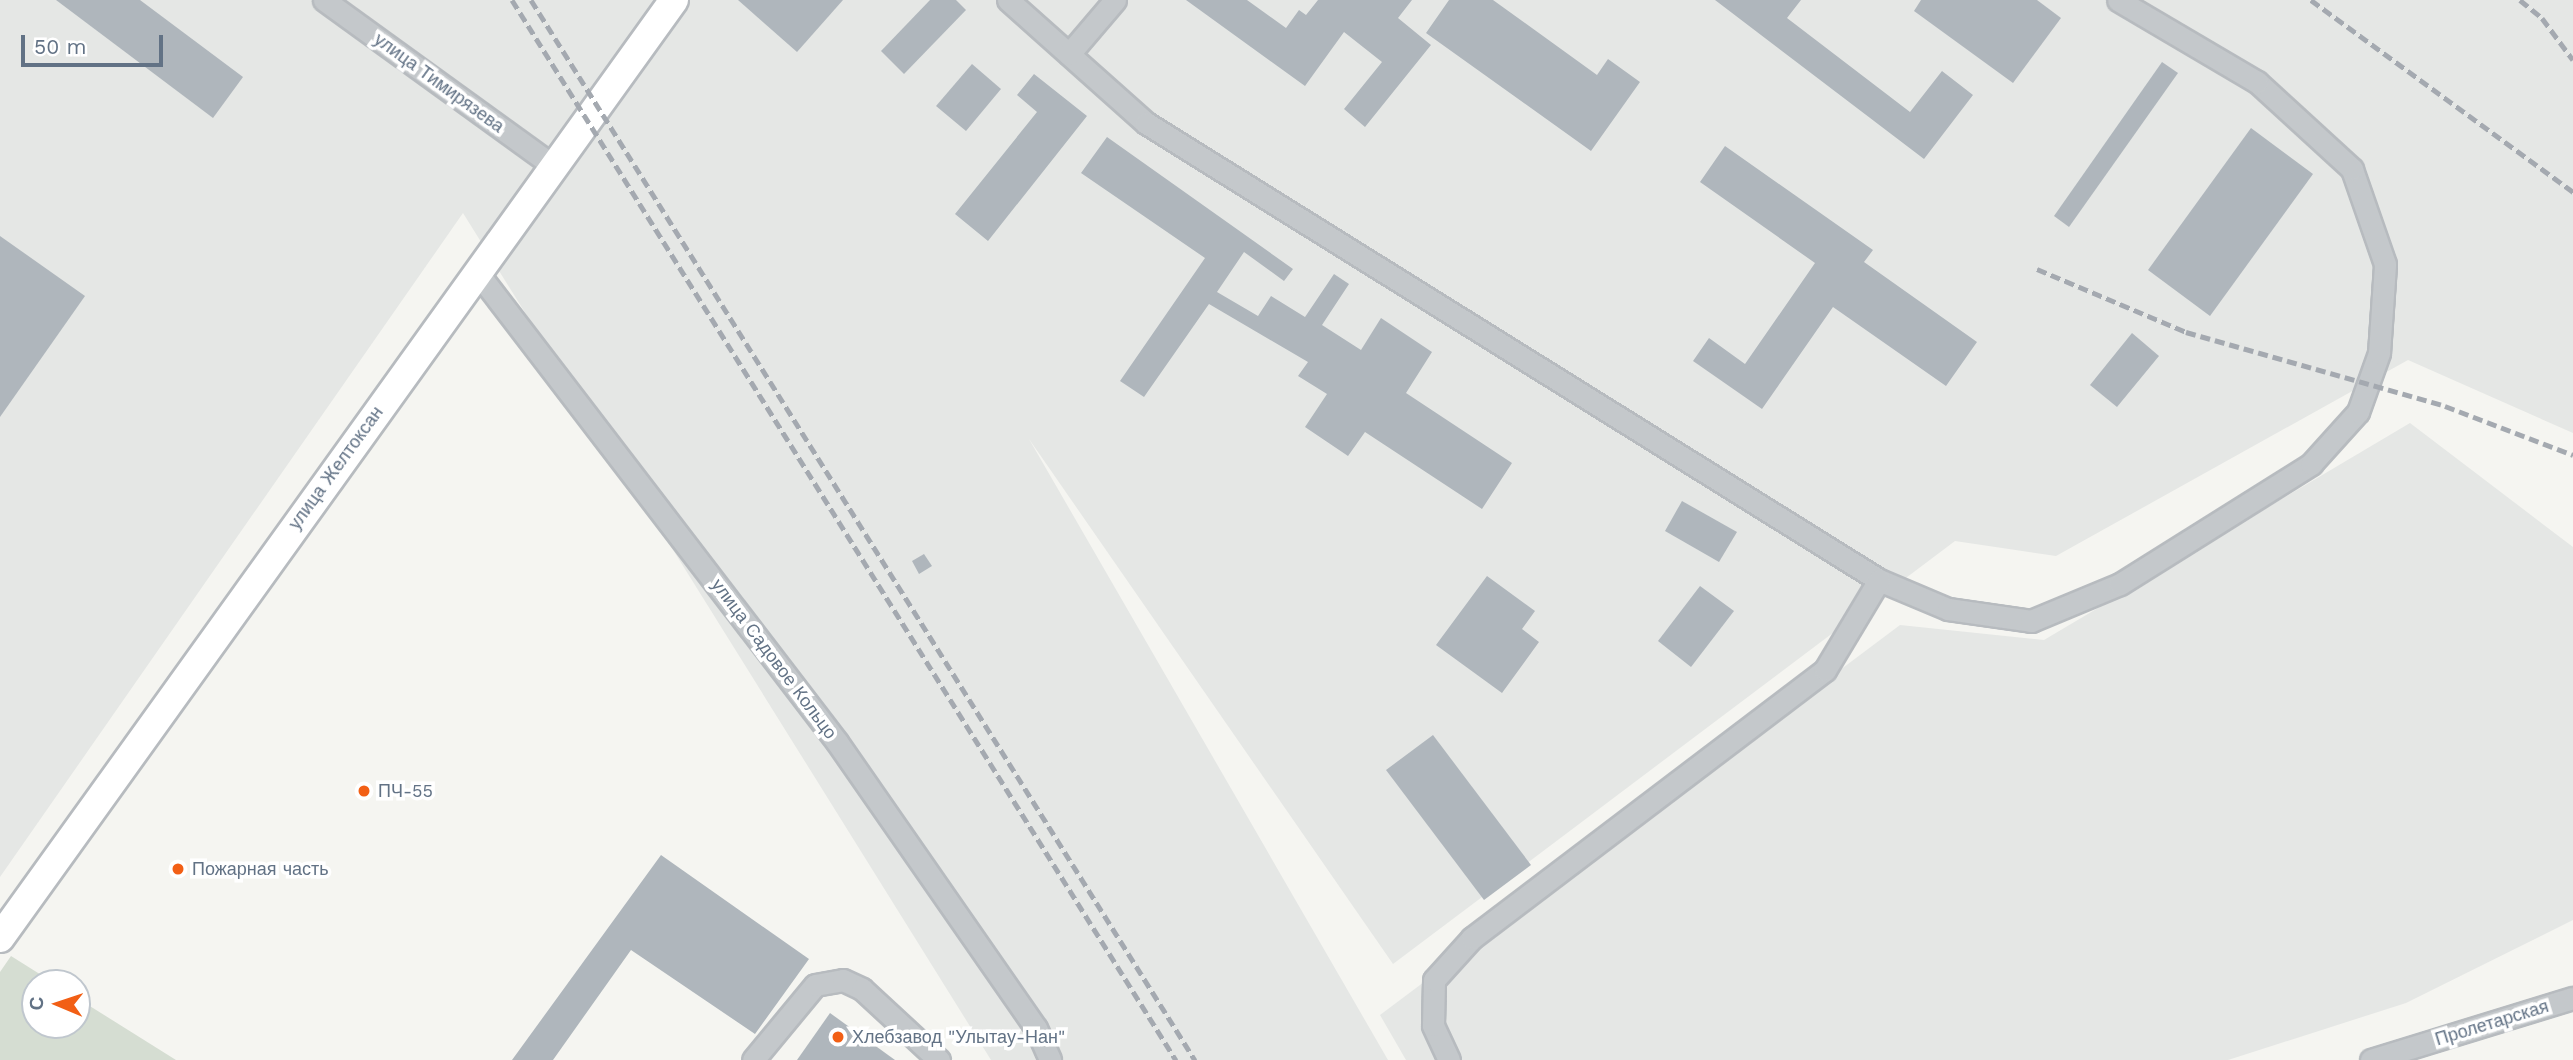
<!DOCTYPE html>
<html>
<head>
<meta charset="utf-8">
<style>
	body { margin:0 }
	#map { position:relative; width:2573px; height:1060px; overflow:hidden; background:#f5f5f1; font-family:"Work Sans",sans-serif }
	div>[style] { position:absolute }
	[style*='--x'] { left:calc(var(--x)*1px); top:calc(var(--y)*1px); width:calc(var(--w)*1px); rotate:calc(var(--a)*1deg) }
	.built>* { inset:0; background:#e5e7e5 }
	.green>* { inset:0; background:#d5ddd2 }
	.building>* { inset:0; background:#afb6bc }
	.roads { filter:drop-shadow(2px 0 #b7bbbf) drop-shadow(-2px 0 #b7bbbf) drop-shadow(0 2px #b7bbbf) drop-shadow(0 -2px #b7bbbf) }
	.minor>* { height:21px; margin:-10.5px; padding:0 10.5px; transform-origin:10.5px; border-radius:10.5px; background:#c4c8cb }
	.major>* { height:28px; margin:-14px; padding:0 14px; transform-origin:14px; border-radius:14px; background:#fff }
	.rail>* { height:5px; margin-top:-2.5px; transform-origin:0; background:repeating-linear-gradient(90deg,#a4a9b0 0 10px,transparent 0 15px) }
	.dots>* { width:19px; height:19px; translate:-50% -50%; box-sizing:border-box; border:4px solid #fff; border-radius:50% }
	span { translate:-50% -50%; white-space:nowrap; text-align:center; line-height:1.15; -webkit-text-stroke:7px #fff; paint-order:stroke }
	.street-label { font-size:18px; color:#627285 }
	.poi-label { font-size:18px; color:#627285 }
	.left { translate:0 -50%; text-align:left }
	.north { position:absolute; left:21px; top:969px; width:70px; height:70px; box-sizing:border-box; background:#fff; border:2px solid #c0c7ce; border-radius:50%; rotate:272deg; font-size:19px; font-weight:700; line-height:28px; text-align:center; color:#627285 }
	.north::after { content:''; display:block; margin:auto; width:24px; height:32px; background:#f25f15; clip-path:polygon(50% 0,100% 100%,50% 72%,0 100%) }
	.scale { position:absolute; left:21px; top:35px; width:142px; height:32px; box-sizing:border-box; border:4px solid #627285; border-top:0; padding-left:9px; font-size:21px; line-height:24px; white-space:nowrap; color:#627285; -webkit-text-stroke:5px #fff; paint-order:stroke }
</style>
</head>
<body>
<div id="map">
	<div class="built">
		<i style="clip-path:polygon(0 0,2573px 0,2573px 433px,2408px 360px,2056px 556px,1955px 541px,1393px 964px,1029px 439px,1388px 1060px,991px 1060px,463px 213px,0 877px)"></i>
		<i style="clip-path:polygon(2410px 423px,2573px 547px,2573px 920px,2406px 1003px,2228px 1060px,1406px 1060px,1380px 1015px,1900px 625px,2044px 640px)"></i>
	</div>
	<div class="green">
		<i style="clip-path:polygon(11px 956px,54px 983px,35px 983px,35px 1025px,77px 1025px,77px 998px,176px 1060px,0 1060px,0 972px)"></i>
	</div>
	<div class="building">
		<i style="clip-path:polygon(56px 0,140px 0,243px 77px,213px 118px)"></i>
		<i style="clip-path:polygon(738px 0,843px 0,797px 52px)"></i>
		<i style="clip-path:polygon(930px 0,956px 0,966px 10px,904px 74px,881px 51px)"></i>
		<i style="clip-path:polygon(1186px 0,1247px 0,1286px 28px,1299px 10px,1306px 15px,1318px 0,1412px 0,1398px 18px,1431px 45px,1365px 127px,1344px 109px,1382px 62px,1344px 32px,1305px 86px)"></i>
		<i style="clip-path:polygon(1449px 0,1493px 0,1597px 75px,1608px 59px,1640px 82px,1591px 151px,1426px 33px)"></i>
		<i style="clip-path:polygon(1715px 0,1801px 0,1787px 18px,1910px 112px,1942px 71px,1973px 95px,1924px 159px)"></i>
		<i style="clip-path:polygon(1921px 0,2037px 0,2061px 18px,2013px 83px,1914px 11px)"></i>
		<i style="clip-path:polygon(2162px 62px,2178px 73px,2069px 227px,2054px 216px)"></i>
		<i style="clip-path:polygon(972px 64px,1001px 89px,966px 131px,936px 106px)"></i>
		<i style="clip-path:polygon(1034px 74px,1087px 116px,988px 241px,955px 214px,1037px 112px,1017px 95px)"></i>
		<i style="clip-path:polygon(2251px 128px,2313px 174px,2210px 316px,2148px 270px)"></i>
		<i style="clip-path:polygon(1107px 137px,1293px 269px,1284px 281px,1244px 252px,1217px 292px,1258px 316px,1271px 296px,1305px 317px,1334px 274px,1349px 284px,1322px 325px,1361px 350px,1381px 318px,1432px 352px,1406px 393px,1512px 463px,1482px 509px,1365px 432px,1348px 456px,1305px 427px,1327px 394px,1298px 376px,1308px 362px,1209px 304px,1144px 397px,1120px 381px,1205px 258px,1081px 173px)"></i>
		<i style="clip-path:polygon(1725px 146px,1873px 250px,1864px 262px,1977px 342px,1946px 386px,1833px 307px,1762px 409px,1693px 361px,1709px 338px,1745px 364px,1815px 263px,1700px 182px)"></i>
		<i style="clip-path:polygon(0 236px,85px 296px,0 417px)"></i>
		<i style="clip-path:polygon(2132px 333px,2159px 356px,2117px 407px,2090px 385px)"></i>
		<i style="clip-path:polygon(1682px 501px,1737px 532px,1719px 562px,1665px 531px)"></i>
		<i style="clip-path:polygon(924px 554px,932px 566px,919px 574px,912px 561px)"></i>
		<i style="clip-path:polygon(1487px 576px,1535px 611px,1522px 629px,1539px 642px,1502px 693px,1436px 645px)"></i>
		<i style="clip-path:polygon(1700px 586px,1734px 611px,1691px 667px,1658px 641px)"></i>
		<i style="clip-path:polygon(1433px 735px,1531px 865px,1484px 900px,1386px 770px)"></i>
		<i style="clip-path:polygon(661px 855px,809px 959px,755px 1034px,631px 950px,553px 1060px,512px 1060px)"></i>
		<i style="clip-path:polygon(830px 1013px,895px 1060px,797px 1060px)"></i>
	</div>
	<div class="roads">
		<div class="minor">
			<i style="--x:324;--y:0;--w:283;--a:35.9"></i>
			<i style="--x:1008;--y:0;--w:185;--a:41.7"></i>
			<i style="--x:1146;--y:123;--w:864;--a:31.94"></i>
			<i style="--x:1879;--y:580;--w:75;--a:22.8"></i>
			<i style="--x:1948;--y:609;--w:84;--a:8.2"></i>
			<i style="--x:2031;--y:621;--w:96;--a:-22.6"></i>
			<i style="--x:2120;--y:584;--w:226;--a:-32.1"></i>
			<i style="--x:2311;--y:464;--w:70;--a:-47.9"></i>
			<i style="--x:2358;--y:412;--w:63;--a:-70.4"></i>
			<i style="--x:2379;--y:353;--w:89;--a:-86.1"></i>
			<i style="--x:2385;--y:264;--w:101;--a:-109.2"></i>
			<i style="--x:2352;--y:169;--w:129;--a:-137.5"></i>
			<i style="--x:2257;--y:82;--w:161;--a:-149.5"></i>
			<i style="--x:1069;--y:54;--w:71;--a:-49.6"></i>
			<i style="--x:477;--y:272;--w:592;--a:52.55"></i>
			<i style="--x:837;--y:742;--w:348;--a:55.2"></i>
			<i style="--x:1036;--y:1028;--w:35;--a:66"></i>
			<i style="--x:753;--y:1060;--w:97;--a:-50.4"></i>
			<i style="--x:815;--y:985;--w:28;--a:-10"></i>
			<i style="--x:843;--y:980;--w:21;--a:25"></i>
			<i style="--x:862;--y:989;--w:105;--a:42.7"></i>
			<i style="--x:1449;--y:1060;--w:38;--a:-115"></i>
			<i style="--x:1433;--y:1025;--w:45;--a:-88.7"></i>
			<i style="--x:1434;--y:980;--w:57;--a:-47.9"></i>
			<i style="--x:1472;--y:938;--w:443;--a:-37.2"></i>
			<i style="--x:1825;--y:670;--w:105;--a:-59"></i>
			<i style="--x:2371;--y:1060;--w:211;--a:-17.1"></i>
		</div>
		<div class="major">
			<i style="--x:0;--y:938;--w:1155;--a:-54.3"></i>
		</div>
	</div>
	<div class="rail">
		<i style="--x:512;--y:0;--w:1251;--a:57.94"></i>
		<i style="--x:531;--y:0;--w:1251;--a:57.94"></i>
		<i style="--x:2311;--y:0;--w:325;--a:36.2"></i>
		<i style="--x:2520;--y:0;--w:28;--a:39"></i>
		<i style="--x:2542;--y:18;--w:52;--a:53.6"></i>
		<i style="--x:2037;--y:269;--w:162;--a:22.9"></i>
		<i style="--x:2186;--y:332;--w:269;--a:15.9"></i>
		<i style="--x:2445;--y:406;--w:137;--a:20.9"></i>
	</div>
	<div class="dots">
		<i style="left:364px;top:791px;background:#f25f15"></i>
		<i style="left:178px;top:869px;background:#f25f15"></i>
		<i style="left:838px;top:1037px;background:#f25f15"></i>
	</div>
	<div class="street-label">
		<span style="left:439px;top:83px;rotate:36deg">улица Тимирязева</span>
		<span style="left:336px;top:468px;rotate:-54deg">улица Желтоксан</span>
		<span style="left:774px;top:659px;rotate:53deg">улица Садовое Кольцо</span>
		<span style="left:2492px;top:1023px;rotate:-17deg">Пролетарская</span>
	</div>
	<div class="poi-label">
		<span class="left" style="left:378px;top:791px">ПЧ-55</span>
		<span class="left" style="left:192px;top:869px">Пожарная часть</span>
		<span class="left" style="left:852px;top:1037px">Хлебзавод "Улытау-Нан"</span>
	</div>
	<div class="north">С</div>
	<div class="scale">50 m</div>
</div>
</body>
</html>
